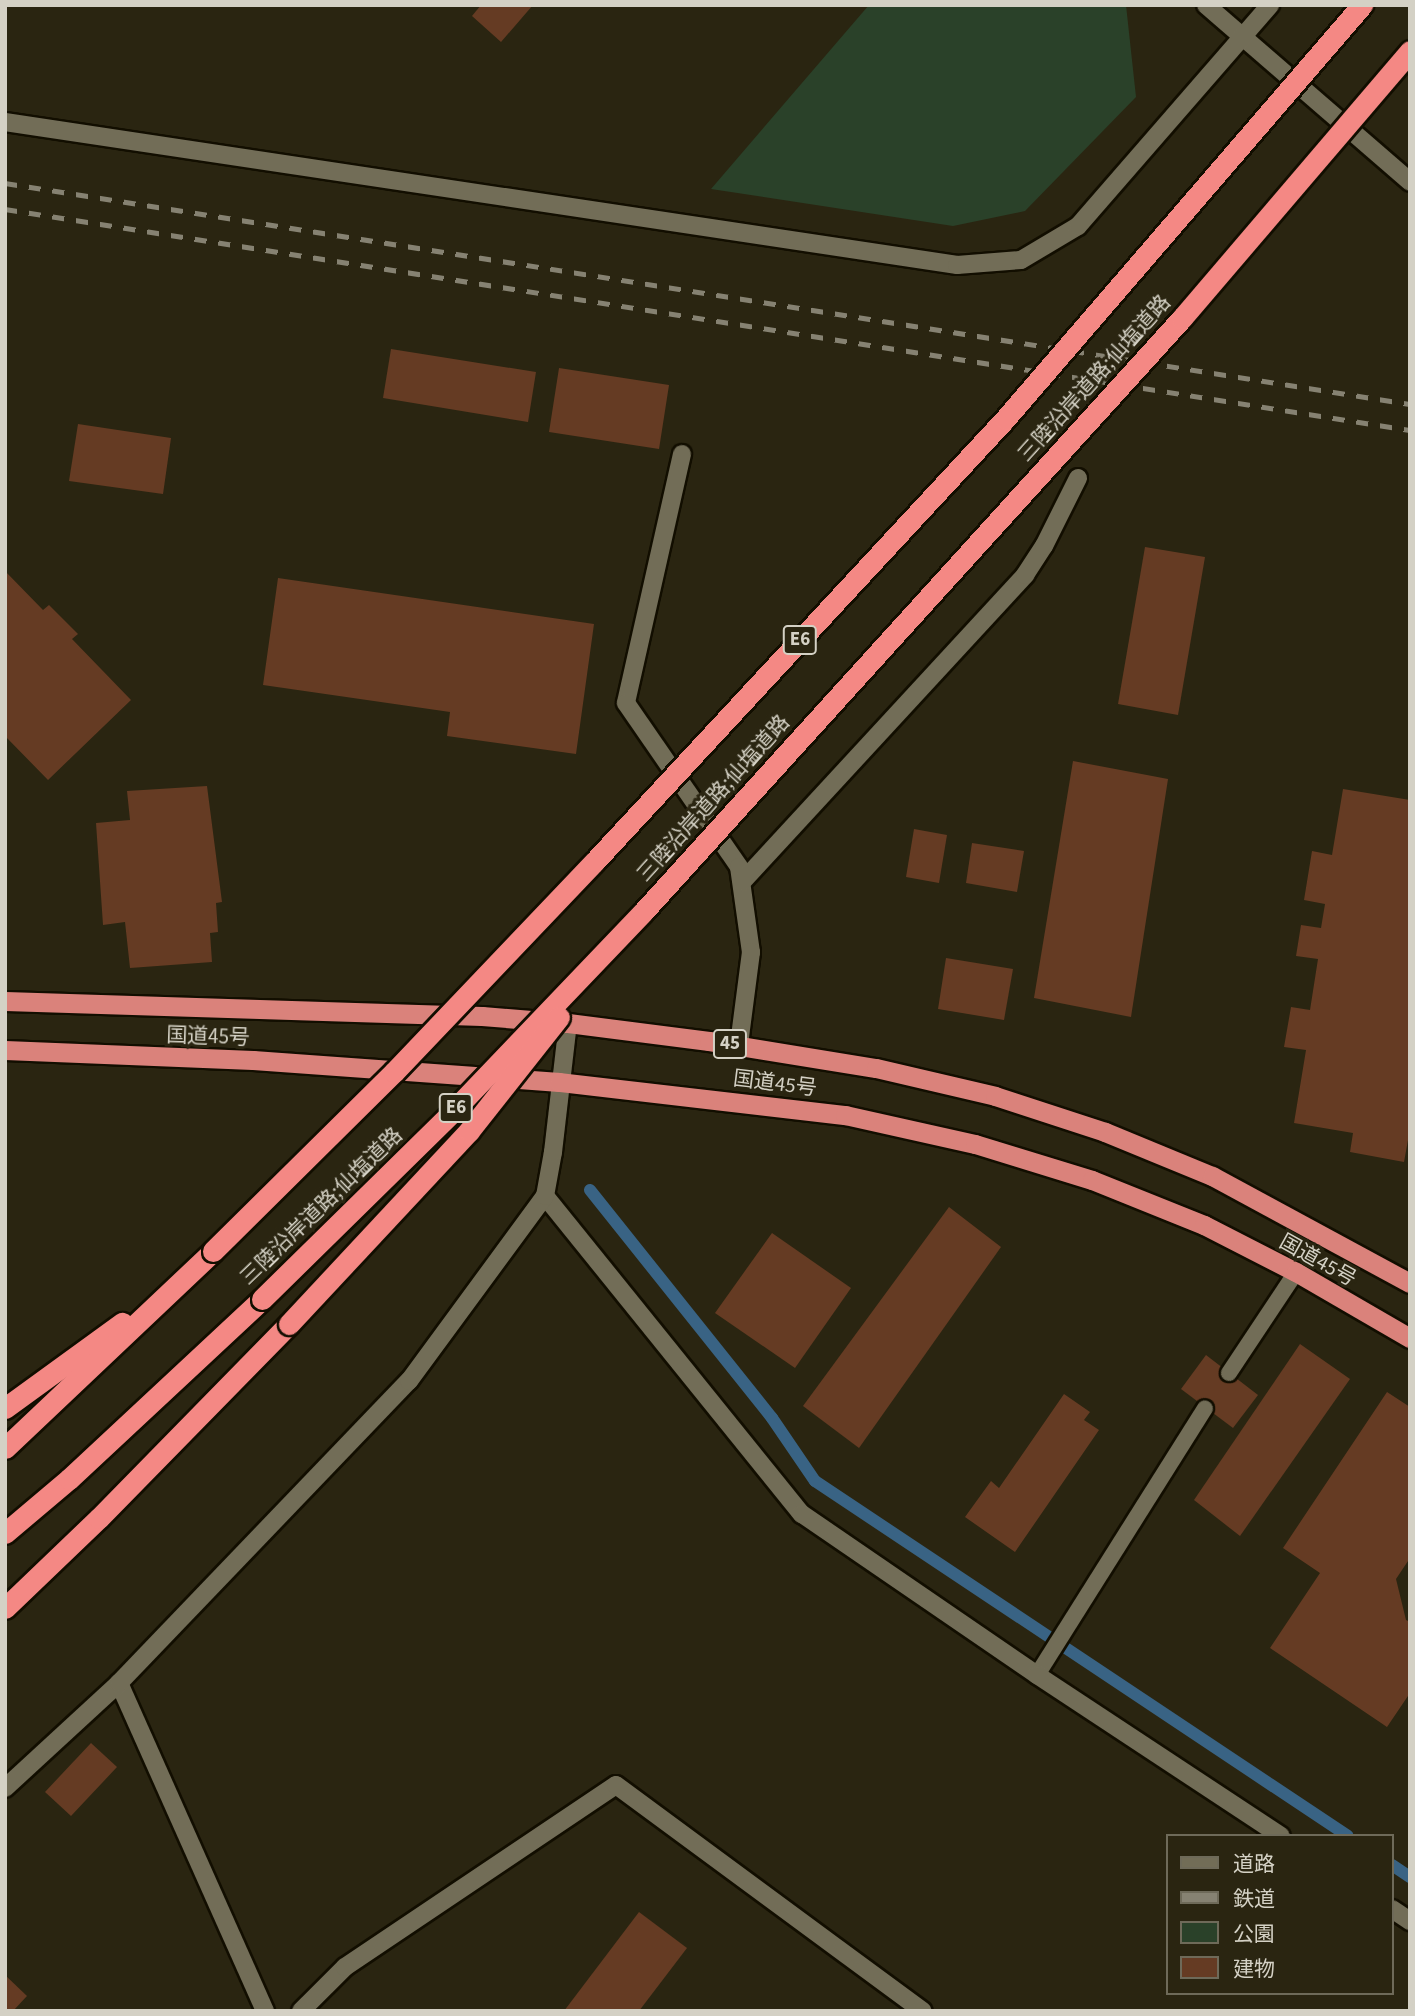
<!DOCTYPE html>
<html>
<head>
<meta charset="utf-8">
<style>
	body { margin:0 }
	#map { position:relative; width:1415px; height:2016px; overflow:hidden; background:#2a2511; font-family:"Source Sans 3","Noto Sans JP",sans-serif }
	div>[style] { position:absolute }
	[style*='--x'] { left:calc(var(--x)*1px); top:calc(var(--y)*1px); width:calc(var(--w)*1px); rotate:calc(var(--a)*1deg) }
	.green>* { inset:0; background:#2a4129 }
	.stream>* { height:12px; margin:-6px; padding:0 6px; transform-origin:6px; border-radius:6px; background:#396384 }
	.building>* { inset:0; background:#653b23 }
	.roads { filter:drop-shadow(2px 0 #120e00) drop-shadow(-2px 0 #120e00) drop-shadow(0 2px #120e00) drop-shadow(0 -2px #120e00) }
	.service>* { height:16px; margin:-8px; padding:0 8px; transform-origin:8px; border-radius:8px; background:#726d57 }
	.minor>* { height:18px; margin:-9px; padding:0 9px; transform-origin:9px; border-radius:9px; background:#726d57 }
	.tertiary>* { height:18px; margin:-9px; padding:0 9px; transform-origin:9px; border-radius:9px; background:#726d57 }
	.trunk>* { height:19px; margin:-9.5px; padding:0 9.5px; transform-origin:9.5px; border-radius:9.5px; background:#da827b }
	.motorway>* { height:21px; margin:-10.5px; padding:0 10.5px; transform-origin:10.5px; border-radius:10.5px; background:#f48884 }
	.rail>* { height:5px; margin-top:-2.5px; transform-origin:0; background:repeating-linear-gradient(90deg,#868272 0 12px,transparent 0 24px) }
	.bridges { filter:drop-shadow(2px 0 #120e00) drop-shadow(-2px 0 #120e00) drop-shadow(0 2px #120e00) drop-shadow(0 -2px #120e00) }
	.motorway-bridge>* { height:21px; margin:-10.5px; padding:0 10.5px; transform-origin:10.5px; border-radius:10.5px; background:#f48884 }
	span { translate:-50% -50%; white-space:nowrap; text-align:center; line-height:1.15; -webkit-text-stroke:6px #2a2511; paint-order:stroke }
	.shield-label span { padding:2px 5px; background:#2a2511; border:2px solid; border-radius:5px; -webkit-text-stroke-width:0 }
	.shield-label { font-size:19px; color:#d4d1c5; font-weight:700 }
	.street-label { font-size:21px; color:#d4d1c5 }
	.frame { position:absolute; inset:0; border:7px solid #d4d1c5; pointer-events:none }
	.legend { position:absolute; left:1166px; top:1834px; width:228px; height:161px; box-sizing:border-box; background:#2a2511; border:2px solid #6e6a59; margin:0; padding:9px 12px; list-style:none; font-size:21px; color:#d4d1c5 }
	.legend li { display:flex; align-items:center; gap:14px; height:35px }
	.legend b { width:35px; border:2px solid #6e6a59 }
</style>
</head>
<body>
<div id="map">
	<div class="green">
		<i style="clip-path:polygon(869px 5px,1126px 5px,1136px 97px,1025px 211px,953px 226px,711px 189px)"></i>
	</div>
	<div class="stream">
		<i style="--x:590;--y:1190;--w:292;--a:51.4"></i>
		<i style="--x:772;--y:1418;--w:76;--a:55.7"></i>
		<i style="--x:815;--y:1481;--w:640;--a:33.67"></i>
		<i style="--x:1392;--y:1865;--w:22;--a:34"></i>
	</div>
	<div class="building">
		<i style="clip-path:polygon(481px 5px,533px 5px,501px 42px,472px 16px)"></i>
		<i style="clip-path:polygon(391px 349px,536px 372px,528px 422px,383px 398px)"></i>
		<i style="clip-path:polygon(559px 368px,669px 385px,659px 449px,549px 432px)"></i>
		<i style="clip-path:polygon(78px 424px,171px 438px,163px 494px,69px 481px)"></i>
		<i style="clip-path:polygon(1145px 547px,1205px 557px,1178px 715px,1118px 704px)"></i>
		<i style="clip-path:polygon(5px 571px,43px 610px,49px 605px,78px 634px,72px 639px,131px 700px,48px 780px,5px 736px)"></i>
		<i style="clip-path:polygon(278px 578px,594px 624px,576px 754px,447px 736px,450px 712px,263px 685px)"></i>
		<i style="clip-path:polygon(1073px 761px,1168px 779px,1131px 1017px,1034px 998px)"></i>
		<i style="clip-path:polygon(207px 786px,222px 902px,216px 903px,218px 932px,210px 933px,212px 962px,130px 968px,125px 922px,103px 925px,96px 823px,130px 820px,127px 791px)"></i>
		<i style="clip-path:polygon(1343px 789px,1410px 800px,1410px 1129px,1404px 1162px,1350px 1152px,1353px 1133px,1294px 1123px,1306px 1050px,1284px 1047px,1291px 1007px,1310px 1010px,1318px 959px,1296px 956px,1301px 925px,1321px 928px,1325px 904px,1304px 900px,1312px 851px,1332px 855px)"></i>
		<i style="clip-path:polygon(914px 829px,947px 835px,939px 883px,906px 877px)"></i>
		<i style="clip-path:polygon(972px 843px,1024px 851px,1017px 892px,966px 883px)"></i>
		<i style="clip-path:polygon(946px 958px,1013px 969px,1004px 1020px,938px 1009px)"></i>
		<i style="clip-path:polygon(949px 1207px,1001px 1247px,859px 1448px,803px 1406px)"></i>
		<i style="clip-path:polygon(772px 1233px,851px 1288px,795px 1368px,715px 1313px)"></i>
		<i style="clip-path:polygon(1300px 1344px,1350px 1379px,1240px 1536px,1194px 1500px)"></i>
		<i style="clip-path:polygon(1206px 1355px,1258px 1395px,1233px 1428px,1181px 1389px)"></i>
		<i style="clip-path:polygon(1387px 1392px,1410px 1407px,1410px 1558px,1396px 1579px,1406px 1620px,1410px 1622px,1410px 1693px,1387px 1727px,1270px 1648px,1320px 1573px,1283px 1548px)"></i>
		<i style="clip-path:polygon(1064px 1394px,1090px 1412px,1084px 1420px,1099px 1430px,1015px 1552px,965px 1517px,991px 1481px,999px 1488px)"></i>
		<i style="clip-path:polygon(91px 1743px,117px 1767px,71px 1816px,45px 1792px)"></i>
		<i style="clip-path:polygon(639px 1912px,687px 1948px,639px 2011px,564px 2011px)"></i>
		<i style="clip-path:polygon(5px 1975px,27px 1996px,13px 2011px,5px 2011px)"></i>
	</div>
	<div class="roads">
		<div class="service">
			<i style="--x:1229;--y:1373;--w:121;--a:-56.4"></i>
			<i style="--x:1037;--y:1675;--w:315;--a:-57.8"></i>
		</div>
		<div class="minor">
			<i style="--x:682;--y:454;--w:255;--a:102.7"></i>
			<i style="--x:626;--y:703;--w:199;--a:55.4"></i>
			<i style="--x:739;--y:867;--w:86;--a:82"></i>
			<i style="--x:751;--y:952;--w:94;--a:97.4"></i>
			<i style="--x:742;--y:882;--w:418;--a:-47.3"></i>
			<i style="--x:1025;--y:575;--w:35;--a:-57"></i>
			<i style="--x:1044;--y:546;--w:76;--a:-63.4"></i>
			<i style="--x:545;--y:1196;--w:409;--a:51.1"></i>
			<i style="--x:802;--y:1514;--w:285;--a:34.4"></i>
			<i style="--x:1037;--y:1675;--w:292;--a:33.4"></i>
			<i style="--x:119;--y:1683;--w:359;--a:66"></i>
			<i style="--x:5;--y:1788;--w:155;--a:-42.6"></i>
			<i style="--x:119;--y:1683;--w:419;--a:-46.2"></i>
			<i style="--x:409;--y:1381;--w:230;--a:-53.7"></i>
			<i style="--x:545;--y:1196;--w:45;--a:-79.7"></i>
			<i style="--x:553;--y:1152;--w:130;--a:-83.4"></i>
			<i style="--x:1392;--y:1909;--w:22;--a:34"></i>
			<i style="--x:301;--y:2011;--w:62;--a:-45"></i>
			<i style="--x:345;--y:1967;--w:326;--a:-33.9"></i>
			<i style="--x:616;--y:1785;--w:381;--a:36.4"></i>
		</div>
		<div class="tertiary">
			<i style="--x:1206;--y:5;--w:270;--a:40.9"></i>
			<i style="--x:5;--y:122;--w:963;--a:8.54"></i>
			<i style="--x:957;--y:265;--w:64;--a:-4.5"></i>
			<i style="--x:1021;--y:260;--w:66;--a:-30.8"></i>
			<i style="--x:1078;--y:226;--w:293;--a:-49"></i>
		</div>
		<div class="trunk">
			<i style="--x:5;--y:1001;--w:477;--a:1.8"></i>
			<i style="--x:482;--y:1016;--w:86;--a:4.7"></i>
			<i style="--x:568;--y:1023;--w:142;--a:7.3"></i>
			<i style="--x:709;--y:1041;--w:169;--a:9.2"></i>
			<i style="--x:876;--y:1068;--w:122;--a:13.2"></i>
			<i style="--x:995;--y:1096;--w:116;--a:18.1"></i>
			<i style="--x:1105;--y:1132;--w:116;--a:22.4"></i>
			<i style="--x:1212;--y:1176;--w:225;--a:28.4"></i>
			<i style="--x:5;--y:1050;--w:248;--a:2.3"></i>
			<i style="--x:253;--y:1060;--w:307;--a:4.1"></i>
			<i style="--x:559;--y:1082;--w:288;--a:6.6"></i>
			<i style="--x:845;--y:1115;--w:133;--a:12.6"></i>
			<i style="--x:975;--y:1144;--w:122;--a:17.1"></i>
			<i style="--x:1092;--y:1180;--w:121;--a:21.9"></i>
			<i style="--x:1204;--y:1225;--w:103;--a:27.1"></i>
			<i style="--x:1296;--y:1272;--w:132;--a:30.1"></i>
		</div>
		<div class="motorway">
			<i style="--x:5;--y:1408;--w:145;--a:-36"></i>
			<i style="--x:5;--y:1448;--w:286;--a:-43.4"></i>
			<i style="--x:5;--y:1533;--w:84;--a:-40.2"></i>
			<i style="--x:69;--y:1479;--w:264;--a:-43"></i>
			<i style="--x:5;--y:1608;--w:130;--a:-43.8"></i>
			<i style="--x:99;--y:1518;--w:272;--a:-45.6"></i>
		</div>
	</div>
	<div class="rail">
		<i style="--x:5;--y:183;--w:1422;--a:8.94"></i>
		<i style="--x:5;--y:209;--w:1422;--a:8.94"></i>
	</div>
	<div class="bridges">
		<div class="motorway-bridge">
			<i style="--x:213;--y:1251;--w:255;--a:-44.7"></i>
			<i style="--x:394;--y:1072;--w:291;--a:-46.4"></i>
			<i style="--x:595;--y:861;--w:603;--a:-47.15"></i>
			<i style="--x:1005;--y:419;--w:547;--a:-49.23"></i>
			<i style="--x:262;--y:1299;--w:264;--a:-44.5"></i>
			<i style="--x:450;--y:1114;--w:279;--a:-46.3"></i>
			<i style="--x:643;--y:912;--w:802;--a:-47.78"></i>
			<i style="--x:1182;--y:318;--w:351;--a:-49.5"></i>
			<i style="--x:289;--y:1324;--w:264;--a:-47"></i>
			<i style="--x:469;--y:1131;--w:145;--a:-51.7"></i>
		</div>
	</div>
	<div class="shield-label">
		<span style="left:800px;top:640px">E6</span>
		<span style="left:730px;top:1044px">45</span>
		<span style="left:456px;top:1108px">E6</span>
	</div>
	<div class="street-label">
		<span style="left:1094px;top:378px;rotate:-48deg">三陸沿岸道路;仙塩道路</span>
		<span style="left:713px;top:798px;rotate:-48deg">三陸沿岸道路;仙塩道路</span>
		<span style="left:208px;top:1036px;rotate:2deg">国道45号</span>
		<span style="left:775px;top:1083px;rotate:7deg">国道45号</span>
		<span style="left:321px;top:1206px;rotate:-44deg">三陸沿岸道路;仙塩道路</span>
		<span style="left:1318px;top:1260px;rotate:29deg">国道45号</span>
	</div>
	<div class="frame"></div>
	<ul class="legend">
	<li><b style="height:9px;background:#726d57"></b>道路</li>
	<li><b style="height:9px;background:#868272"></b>鉄道</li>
	<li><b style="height:19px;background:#2a4129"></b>公園</li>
	<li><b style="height:19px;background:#653b23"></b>建物</li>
	</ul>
</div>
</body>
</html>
